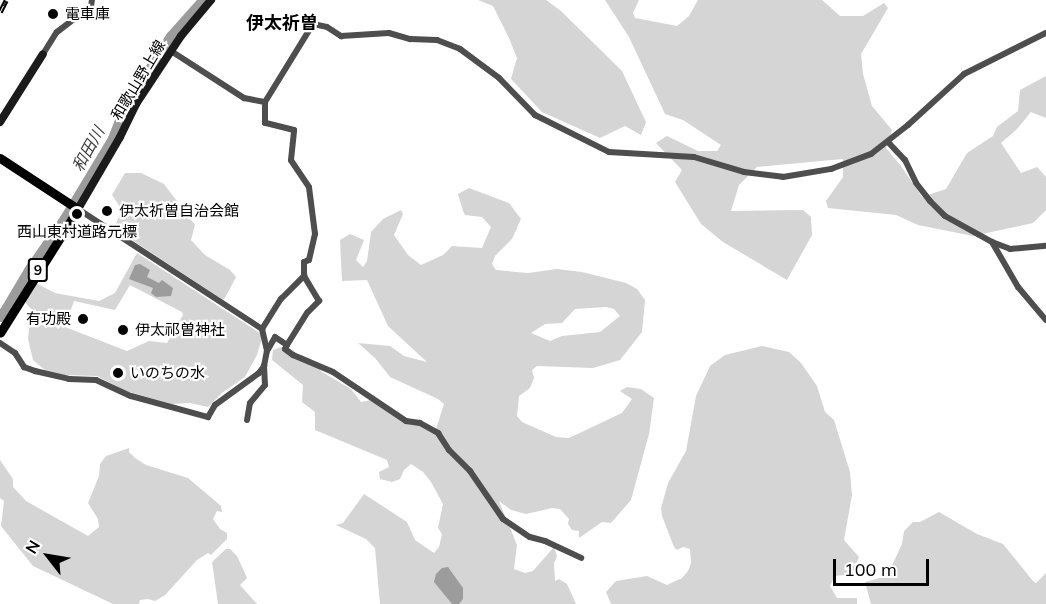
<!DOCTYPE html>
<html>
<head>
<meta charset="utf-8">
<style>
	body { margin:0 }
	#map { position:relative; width:1046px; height:604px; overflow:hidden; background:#fff; font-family:Mulish,"Noto Sans JP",sans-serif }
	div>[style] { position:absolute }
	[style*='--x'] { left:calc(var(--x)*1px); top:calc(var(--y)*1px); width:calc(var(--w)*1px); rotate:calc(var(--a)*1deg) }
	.green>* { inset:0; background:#d5d5d5 }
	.water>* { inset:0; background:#9c9c9c }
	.river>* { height:12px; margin:-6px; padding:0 6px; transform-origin:6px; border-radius:6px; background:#9c9c9c }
	.street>* { height:6px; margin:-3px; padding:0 3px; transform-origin:3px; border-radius:3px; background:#4e4e4e }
	.secondary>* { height:8px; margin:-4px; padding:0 4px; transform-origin:4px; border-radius:4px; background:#1b1b1b }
	.primary>* { height:9px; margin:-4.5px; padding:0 4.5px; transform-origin:4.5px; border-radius:4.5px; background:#000 }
	.rail>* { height:4.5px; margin-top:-2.25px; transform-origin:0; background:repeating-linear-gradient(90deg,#fff 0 7px,#000 0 14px); box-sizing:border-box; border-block:2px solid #000 }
	.dots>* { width:16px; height:16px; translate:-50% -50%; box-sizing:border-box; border:3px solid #fff; border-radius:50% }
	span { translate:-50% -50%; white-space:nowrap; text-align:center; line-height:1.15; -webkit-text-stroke:4.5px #fff; paint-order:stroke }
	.shield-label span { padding:2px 4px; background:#fff; border:2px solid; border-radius:4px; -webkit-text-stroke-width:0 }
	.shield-label { font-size:14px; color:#000; font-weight:700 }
	.poi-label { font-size:15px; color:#000 }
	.left { translate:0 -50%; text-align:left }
	.right { translate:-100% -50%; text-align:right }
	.street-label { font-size:15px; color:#000 }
	.water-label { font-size:16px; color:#3d3d3d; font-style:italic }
	.quarter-label { font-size:18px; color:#000; font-weight:700 }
	.north { position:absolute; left:18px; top:526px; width:60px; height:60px; -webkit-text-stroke:4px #fff; paint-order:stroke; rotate:301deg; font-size:16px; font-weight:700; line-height:24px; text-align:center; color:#000 }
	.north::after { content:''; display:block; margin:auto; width:21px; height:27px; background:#000; clip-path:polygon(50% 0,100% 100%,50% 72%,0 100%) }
	.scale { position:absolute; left:833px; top:559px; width:96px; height:27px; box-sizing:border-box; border:3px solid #000; border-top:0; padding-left:8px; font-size:18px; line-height:21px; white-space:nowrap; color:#000; -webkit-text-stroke:4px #fff; paint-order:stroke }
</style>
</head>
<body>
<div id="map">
	<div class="green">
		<i style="clip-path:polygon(478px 0,546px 0,561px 11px,622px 71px,646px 122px,641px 135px,625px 126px,600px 138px,542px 112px,511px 79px,517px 58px,509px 38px,493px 6px)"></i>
		<i style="clip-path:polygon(605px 0,639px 0,633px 13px,635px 18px,677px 26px,689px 16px,698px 0,822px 0,840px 16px,863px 16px,884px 3px,888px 8px,861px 54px,863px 74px,872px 106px,892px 130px,886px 148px,901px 166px,922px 197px,946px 189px,967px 153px,993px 136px,997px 127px,1018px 111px,1020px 90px,1046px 76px,1046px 118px,1031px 112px,1017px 129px,1001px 143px,1021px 173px,1037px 167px,1046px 177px,1046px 210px,1033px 223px,973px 236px,918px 225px,896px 215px,828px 208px,826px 201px,843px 177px,843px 159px,757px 167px,739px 185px,731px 211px,803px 210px,811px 217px,812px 235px,787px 280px,723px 242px,701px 224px,675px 182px,682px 170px,656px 143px,667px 136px,698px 151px,717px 151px,721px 145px,683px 120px,665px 114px,629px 37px)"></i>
		<i style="clip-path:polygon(125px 173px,141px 173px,164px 184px,195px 225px,191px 240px,205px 255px,230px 270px,236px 277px,225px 298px,223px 300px,114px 228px,122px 210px,112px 195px)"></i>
		<i style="clip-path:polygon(evenodd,469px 188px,509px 203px,521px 219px,512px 239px,495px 256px,492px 264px,496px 270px,528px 273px,557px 269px,582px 272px,626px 283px,637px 289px,645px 300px,642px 332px,620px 360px,593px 368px,537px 366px,532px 370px,534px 378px,530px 388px,519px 396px,517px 416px,522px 422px,556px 437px,569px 438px,622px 413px,632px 399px,620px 391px,627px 387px,641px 389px,654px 398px,649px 434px,631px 500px,611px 523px,602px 522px,579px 538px,579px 531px,572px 530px,568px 524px,569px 519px,560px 509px,552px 508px,526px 514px,511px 510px,499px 501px,517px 545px,514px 569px,525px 573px,533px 571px,554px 547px,557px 556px,554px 563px,555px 581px,559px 579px,567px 584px,576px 604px,380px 604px,375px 548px,366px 539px,336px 525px,343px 523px,364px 494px,407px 522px,415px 540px,434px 553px,439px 547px,442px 534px,438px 528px,443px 504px,431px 482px,423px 472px,411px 464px,404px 470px,400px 479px,392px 482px,380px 479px,379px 472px,389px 467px,387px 460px,315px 430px,315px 412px,302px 402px,303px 385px,272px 360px,273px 350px,281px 347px,311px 359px,322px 372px,351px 389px,361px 402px,371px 400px,418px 424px,436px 429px,444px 404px,438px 399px,390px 377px,375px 358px,358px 343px,390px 346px,404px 356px,427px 362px,388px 326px,367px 280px,342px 281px,340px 240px,350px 234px,364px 240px,356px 260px,363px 267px,367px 261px,371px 232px,383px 219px,401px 210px,403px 214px,394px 235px,408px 255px,421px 265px,443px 255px,452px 246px,482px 248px,491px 227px,482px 217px,465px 215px,463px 211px,458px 194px,469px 188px,606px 307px,614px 309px,620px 316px,600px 332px,562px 336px,550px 341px,531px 333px,545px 324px,562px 323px,575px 309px,606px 307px)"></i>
		<i style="clip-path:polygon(evenodd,137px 253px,263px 335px,257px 355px,245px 377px,222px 393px,208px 407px,190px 403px,172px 404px,126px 391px,97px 376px,65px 375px,45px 370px,33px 360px,28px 339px,31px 309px,25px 302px,36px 283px,55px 293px,99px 301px,115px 293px,137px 253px,130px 285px,182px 312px,183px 315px,167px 343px,149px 341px,127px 351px,65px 327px,74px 301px,115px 310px,130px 285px)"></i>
		<i style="clip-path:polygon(762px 346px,789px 352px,801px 363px,817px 386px,825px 412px,834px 420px,850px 472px,852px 495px,844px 540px,859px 557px,852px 574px,835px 576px,830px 586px,837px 598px,857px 598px,857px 604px,611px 604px,606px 592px,616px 581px,647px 576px,667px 585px,682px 578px,688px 571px,691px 563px,690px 549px,683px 547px,677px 550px,674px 547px,662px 516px,661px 508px,668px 483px,686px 451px,696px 396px,710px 366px,725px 355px)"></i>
		<i style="clip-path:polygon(129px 448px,129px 452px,135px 458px,146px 465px,188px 478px,221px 506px,222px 512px,217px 511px,213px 519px,220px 529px,227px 533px,227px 539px,211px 555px,208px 553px,197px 560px,165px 595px,155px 601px,148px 599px,140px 600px,139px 604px,113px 604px,33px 566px,1px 526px,4px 501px,0 498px,0 460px,13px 479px,13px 487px,26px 501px,88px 536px,99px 527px,98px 519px,88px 503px,99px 476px,100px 464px,106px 456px)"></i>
		<i style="clip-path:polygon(939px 512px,977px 534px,1003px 544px,1033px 581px,1036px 583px,1046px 573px,1046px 604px,871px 604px,865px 582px,887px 576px,902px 544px,904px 531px,913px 522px,920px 522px)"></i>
		<i style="clip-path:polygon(226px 549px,230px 549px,237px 556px,247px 578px,240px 585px,257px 604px,218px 604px,212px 562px)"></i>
	</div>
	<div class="water">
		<i style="clip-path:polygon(140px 264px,150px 270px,147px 277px,159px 283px,162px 280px,173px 288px,171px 296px,156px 297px,151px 293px,153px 288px,129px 279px,135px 265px)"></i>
		<i style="clip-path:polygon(448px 567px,463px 588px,463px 599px,459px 604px,452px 604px,434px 582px,436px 574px,442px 568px)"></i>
	</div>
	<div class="river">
		<i style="--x:0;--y:316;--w:6;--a:-31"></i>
		<i style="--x:5;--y:313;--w:49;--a:-59.2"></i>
		<i style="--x:30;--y:271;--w:63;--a:-55.3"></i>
		<i style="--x:66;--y:219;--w:93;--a:-59"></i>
		<i style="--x:114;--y:139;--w:33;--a:-69"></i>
		<i style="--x:126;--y:108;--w:85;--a:-57.1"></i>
		<i style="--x:172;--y:37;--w:50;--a:-48.3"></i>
	</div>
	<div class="street">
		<i style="--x:171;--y:51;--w:87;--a:32.8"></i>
		<i style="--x:244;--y:98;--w:21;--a:11"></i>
		<i style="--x:43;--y:54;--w:26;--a:-58"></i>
		<i style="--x:57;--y:32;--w:43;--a:-37.4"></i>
		<i style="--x:91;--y:6;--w:6;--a:-81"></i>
		<i style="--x:888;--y:142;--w:25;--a:47"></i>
		<i style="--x:905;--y:160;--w:25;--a:64"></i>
		<i style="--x:916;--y:183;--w:23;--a:52"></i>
		<i style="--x:930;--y:201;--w:21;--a:45"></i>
		<i style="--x:945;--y:216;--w:54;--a:29"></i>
		<i style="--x:992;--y:242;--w:19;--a:21"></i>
		<i style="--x:1010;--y:249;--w:36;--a:-5"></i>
		<i style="--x:78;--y:209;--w:220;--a:33.1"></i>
		<i style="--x:262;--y:329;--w:22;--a:77"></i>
		<i style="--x:992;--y:242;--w:52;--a:60"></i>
		<i style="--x:1018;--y:287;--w:43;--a:49.7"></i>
		<i style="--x:262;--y:329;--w:36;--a:-58"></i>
		<i style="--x:281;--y:299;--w:33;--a:-45"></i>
		<i style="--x:304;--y:276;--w:14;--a:-90"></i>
		<i style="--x:304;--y:262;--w:5;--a:-22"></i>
		<i style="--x:309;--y:260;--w:27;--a:-77"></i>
		<i style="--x:315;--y:234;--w:47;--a:-97.3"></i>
		<i style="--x:309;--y:187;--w:32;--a:-124"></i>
		<i style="--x:291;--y:160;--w:30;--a:-84"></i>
		<i style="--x:294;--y:130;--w:30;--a:-166"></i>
		<i style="--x:265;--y:123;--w:21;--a:-90"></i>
		<i style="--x:265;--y:102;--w:92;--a:-58.4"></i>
		<i style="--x:313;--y:24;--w:14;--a:12"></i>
		<i style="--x:327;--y:27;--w:17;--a:33"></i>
		<i style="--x:341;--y:36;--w:48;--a:-3.6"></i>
		<i style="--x:389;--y:33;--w:22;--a:16"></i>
		<i style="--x:410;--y:39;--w:27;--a:2"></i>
		<i style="--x:437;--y:40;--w:25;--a:21"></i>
		<i style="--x:460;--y:49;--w:49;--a:36.6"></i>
		<i style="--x:499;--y:78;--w:52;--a:45.8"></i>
		<i style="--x:535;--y:115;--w:83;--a:26.6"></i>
		<i style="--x:609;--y:152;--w:85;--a:3.4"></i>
		<i style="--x:694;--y:157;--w:52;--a:16.7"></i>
		<i style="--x:744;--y:172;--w:39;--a:7"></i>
		<i style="--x:783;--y:177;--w:49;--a:-9.5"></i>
		<i style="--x:831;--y:169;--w:43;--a:-20.6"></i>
		<i style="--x:871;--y:154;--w:47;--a:-38.1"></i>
		<i style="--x:908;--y:125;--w:76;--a:-42.3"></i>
		<i style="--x:964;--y:74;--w:92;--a:-26.6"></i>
		<i style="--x:0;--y:343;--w:18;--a:34"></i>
		<i style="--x:15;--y:353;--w:17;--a:57"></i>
		<i style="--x:24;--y:367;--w:12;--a:20"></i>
		<i style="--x:35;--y:371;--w:35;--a:13"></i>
		<i style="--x:69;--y:379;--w:27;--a:2"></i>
		<i style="--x:96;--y:380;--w:38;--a:25"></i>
		<i style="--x:131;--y:396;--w:80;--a:15.3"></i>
		<i style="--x:208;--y:417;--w:14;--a:-60"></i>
		<i style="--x:215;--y:405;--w:54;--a:-36"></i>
		<i style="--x:259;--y:373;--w:9;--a:-54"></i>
		<i style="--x:264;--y:366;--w:15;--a:-79"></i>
		<i style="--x:267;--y:351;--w:16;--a:-60"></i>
		<i style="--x:275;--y:337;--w:14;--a:34"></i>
		<i style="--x:287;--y:345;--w:4;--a:117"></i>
		<i style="--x:285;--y:349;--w:10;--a:37"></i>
		<i style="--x:293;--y:355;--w:43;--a:23"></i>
		<i style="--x:333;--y:372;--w:88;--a:33.9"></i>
		<i style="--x:406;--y:421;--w:14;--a:8"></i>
		<i style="--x:420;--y:423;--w:21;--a:29"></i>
		<i style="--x:438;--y:433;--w:20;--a:57"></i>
		<i style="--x:449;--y:450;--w:30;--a:45"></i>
		<i style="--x:470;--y:471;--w:58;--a:55.5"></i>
		<i style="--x:503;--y:519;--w:32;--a:34"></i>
		<i style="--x:530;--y:537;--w:16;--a:15"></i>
		<i style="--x:545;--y:541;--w:40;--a:25"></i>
		<i style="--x:287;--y:345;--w:39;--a:-58"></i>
		<i style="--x:308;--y:312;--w:16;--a:-45"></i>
		<i style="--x:319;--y:301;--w:29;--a:-121"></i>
		<i style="--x:247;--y:420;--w:17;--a:-80"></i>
		<i style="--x:250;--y:403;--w:23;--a:-50"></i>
		<i style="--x:265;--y:385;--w:19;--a:-93"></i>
	</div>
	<div class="secondary">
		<i style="--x:0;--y:122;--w:80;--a:-57.7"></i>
		<i style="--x:78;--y:209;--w:83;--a:-59.7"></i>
		<i style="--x:120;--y:137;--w:37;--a:-64"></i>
		<i style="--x:136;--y:104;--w:82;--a:-56.5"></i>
		<i style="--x:181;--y:36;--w:47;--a:-50.2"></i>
	</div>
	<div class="primary">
		<i style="--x:0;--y:158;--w:93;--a:33.2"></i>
		<i style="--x:78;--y:209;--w:146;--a:122.2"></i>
	</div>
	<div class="rail">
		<i style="--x:0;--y:12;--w:13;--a:-63"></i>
	</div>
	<div class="dots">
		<i style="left:53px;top:14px;background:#000"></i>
		<i style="left:107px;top:211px;background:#000"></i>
		<i style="left:77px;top:214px;background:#000"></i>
		<i style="left:83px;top:319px;background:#000"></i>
		<i style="left:123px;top:330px;background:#000"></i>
		<i style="left:118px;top:373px;background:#000"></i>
	</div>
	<div class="shield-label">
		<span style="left:38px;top:270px">9</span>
	</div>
	<div class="poi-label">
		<span class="left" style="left:65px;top:14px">電車庫</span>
		<span class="left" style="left:119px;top:211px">伊太祈曽自治会館</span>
		<span style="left:77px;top:232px">西山東村道路元標</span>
		<span class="right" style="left:71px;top:319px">有功殿</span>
		<span class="left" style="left:135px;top:330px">伊太祁曽神社</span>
		<span class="left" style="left:130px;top:373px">いのちの水</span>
	</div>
	<div class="street-label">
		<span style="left:138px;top:80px;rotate:-59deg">和歌山野上線</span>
	</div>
	<div class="water-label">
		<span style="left:88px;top:149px;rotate:-61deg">和田川</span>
	</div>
	<div class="quarter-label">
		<span style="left:282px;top:23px">伊太祈曽</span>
	</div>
	<div class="north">N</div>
	<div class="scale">100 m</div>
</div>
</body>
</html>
